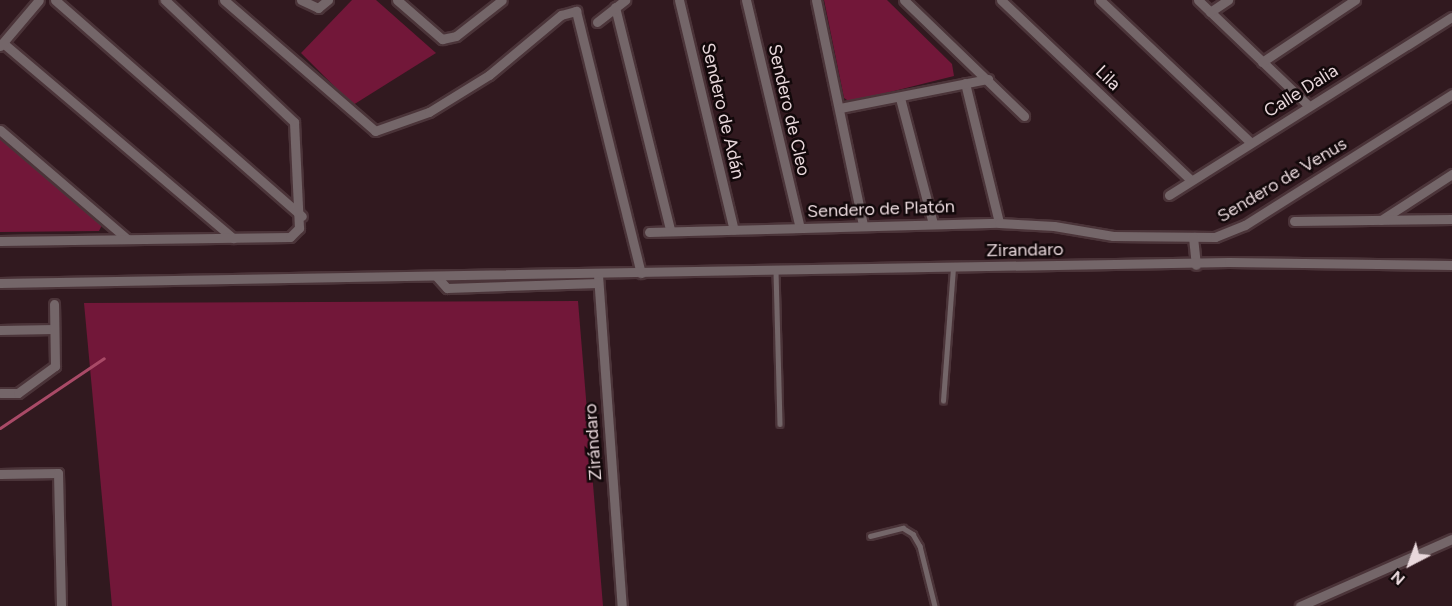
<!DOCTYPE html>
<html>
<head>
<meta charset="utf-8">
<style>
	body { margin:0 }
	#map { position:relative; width:1452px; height:606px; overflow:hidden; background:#31191f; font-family:Figtree,sans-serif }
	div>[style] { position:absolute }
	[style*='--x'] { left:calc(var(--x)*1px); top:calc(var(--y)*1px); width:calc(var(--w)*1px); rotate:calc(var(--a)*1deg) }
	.green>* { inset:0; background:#721739 }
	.stream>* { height:3px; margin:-1.5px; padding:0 1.5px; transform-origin:1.5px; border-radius:1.5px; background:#a94a67 }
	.roads { filter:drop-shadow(2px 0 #4b3439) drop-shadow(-2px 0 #4b3439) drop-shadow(0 2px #4b3439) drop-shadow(0 -2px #4b3439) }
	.service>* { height:4.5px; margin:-2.25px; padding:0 2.25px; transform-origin:2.25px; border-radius:2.25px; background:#746669 }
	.minor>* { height:9px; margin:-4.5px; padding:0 4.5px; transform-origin:4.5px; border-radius:4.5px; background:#746669 }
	span { translate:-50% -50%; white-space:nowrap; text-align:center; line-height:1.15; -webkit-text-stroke:5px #12080a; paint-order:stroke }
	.street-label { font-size:18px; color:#e9d8dc }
	.north { position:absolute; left:1380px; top:534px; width:60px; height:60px; -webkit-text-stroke:4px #12080a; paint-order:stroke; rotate:221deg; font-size:16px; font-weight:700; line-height:24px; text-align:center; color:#e9d8dc }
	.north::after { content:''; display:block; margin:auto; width:21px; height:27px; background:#e9d8dc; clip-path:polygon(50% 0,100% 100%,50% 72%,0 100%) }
</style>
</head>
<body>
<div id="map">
	<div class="green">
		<i style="clip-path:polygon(352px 0,376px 0,436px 53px,353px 105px,301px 53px)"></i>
		<i style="clip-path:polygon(824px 0,887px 0,952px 64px,954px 76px,850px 102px,844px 98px)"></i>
		<i style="clip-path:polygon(0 139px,102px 225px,99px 231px,0 232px)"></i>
		<i style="clip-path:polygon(578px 301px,603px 606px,112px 606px,84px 303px)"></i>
	</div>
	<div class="stream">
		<i style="--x:0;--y:428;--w:125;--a:-33.9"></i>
	</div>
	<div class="roads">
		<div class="service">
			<i style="--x:776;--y:271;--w:153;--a:88.5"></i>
			<i style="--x:943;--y:401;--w:133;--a:-85.7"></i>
			<i style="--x:870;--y:536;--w:34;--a:-14"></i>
			<i style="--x:903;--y:528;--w:12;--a:31"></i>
			<i style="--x:913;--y:534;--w:14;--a:60"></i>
			<i style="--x:920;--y:546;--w:62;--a:76"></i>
		</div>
		<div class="minor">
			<i style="--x:55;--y:0;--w:328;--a:41.2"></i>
			<i style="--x:224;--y:0;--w:200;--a:40.9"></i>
			<i style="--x:375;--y:131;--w:57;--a:-19.4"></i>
			<i style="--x:429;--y:112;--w:70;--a:-31.7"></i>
			<i style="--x:489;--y:75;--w:94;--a:-39.8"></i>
			<i style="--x:561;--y:15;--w:16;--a:-15"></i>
			<i style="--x:576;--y:11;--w:270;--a:76.1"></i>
			<i style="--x:301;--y:0;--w:19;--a:25"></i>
			<i style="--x:318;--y:8;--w:13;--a:-39"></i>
			<i style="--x:397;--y:0;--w:60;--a:40.9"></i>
			<i style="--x:442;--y:39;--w:14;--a:-12"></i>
			<i style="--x:456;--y:36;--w:58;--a:-38"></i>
			<i style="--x:679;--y:0;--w:236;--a:76.6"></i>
			<i style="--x:746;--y:0;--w:234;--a:76.7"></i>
			<i style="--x:816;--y:0;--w:230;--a:78.2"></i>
			<i style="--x:904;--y:0;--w:167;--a:44"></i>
			<i style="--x:1001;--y:0;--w:262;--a:43.5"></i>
			<i style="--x:1100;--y:0;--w:207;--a:43.4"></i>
			<i style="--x:1198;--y:0;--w:153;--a:43.7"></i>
			<i style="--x:615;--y:7;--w:230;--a:76.1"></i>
			<i style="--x:1210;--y:12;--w:22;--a:-34"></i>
			<i style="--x:597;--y:22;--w:36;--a:-38"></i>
			<i style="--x:3;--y:43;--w:302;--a:40.3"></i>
			<i style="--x:0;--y:46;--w:60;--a:-49.7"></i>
			<i style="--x:1262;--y:62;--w:112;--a:-33.7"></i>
			<i style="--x:965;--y:83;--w:144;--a:76.3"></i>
			<i style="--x:900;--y:98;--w:130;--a:75.3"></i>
			<i style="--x:840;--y:108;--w:151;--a:-11.1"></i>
			<i style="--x:0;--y:130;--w:167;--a:40.6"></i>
			<i style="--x:1169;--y:195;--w:334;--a:-32.2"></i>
			<i style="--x:1381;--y:220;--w:85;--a:-32.9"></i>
			<i style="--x:1294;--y:221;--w:158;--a:-0.7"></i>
			<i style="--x:649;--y:232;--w:350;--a:-1.5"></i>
			<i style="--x:999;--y:223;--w:55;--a:3.1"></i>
			<i style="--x:1054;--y:226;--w:60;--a:9.6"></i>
			<i style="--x:1113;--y:236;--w:102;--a:0.6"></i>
			<i style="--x:1215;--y:237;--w:32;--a:-22"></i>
			<i style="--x:1245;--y:225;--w:245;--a:-32.3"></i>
			<i style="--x:1193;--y:237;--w:28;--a:84"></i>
			<i style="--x:0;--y:241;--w:290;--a:-0.8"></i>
			<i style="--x:290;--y:237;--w:13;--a:-45"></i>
			<i style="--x:299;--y:228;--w:106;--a:-92.7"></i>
			<i style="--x:294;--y:122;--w:178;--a:-136.6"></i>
			<i style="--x:598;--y:275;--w:332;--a:85.9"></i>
			<i style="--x:437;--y:277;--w:15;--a:48"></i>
			<i style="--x:447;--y:288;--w:151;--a:-1.9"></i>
			<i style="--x:0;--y:283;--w:1229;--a:-0.98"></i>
			<i style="--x:1229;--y:262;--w:223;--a:0.8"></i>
			<i style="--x:0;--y:330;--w:54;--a:-1.1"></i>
			<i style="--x:0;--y:393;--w:18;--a:0"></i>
			<i style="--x:18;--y:393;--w:46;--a:-36.1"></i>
			<i style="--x:55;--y:366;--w:62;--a:-90.9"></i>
			<i style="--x:0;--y:474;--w:58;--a:-1"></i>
			<i style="--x:58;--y:473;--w:133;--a:88.7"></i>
			<i style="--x:1300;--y:606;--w:166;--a:-23.8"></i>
		</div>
	</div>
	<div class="street-label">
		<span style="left:1108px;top:78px;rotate:44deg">Lila</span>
		<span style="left:1301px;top:91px;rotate:-32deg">Calle Dalia</span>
		<span style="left:789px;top:110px;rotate:77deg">Sendero de Cleo</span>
		<span style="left:723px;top:111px;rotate:77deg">Sendero de Adán</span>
		<span style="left:1282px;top:180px;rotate:-31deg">Sendero de Venus</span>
		<span style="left:881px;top:209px;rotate:-2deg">Sendero de Platón</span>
		<span style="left:1025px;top:250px;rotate:-1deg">Zirandaro</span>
		<span style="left:593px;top:442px;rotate:-94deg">Zirándaro</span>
	</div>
	<div class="north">N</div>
</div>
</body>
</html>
